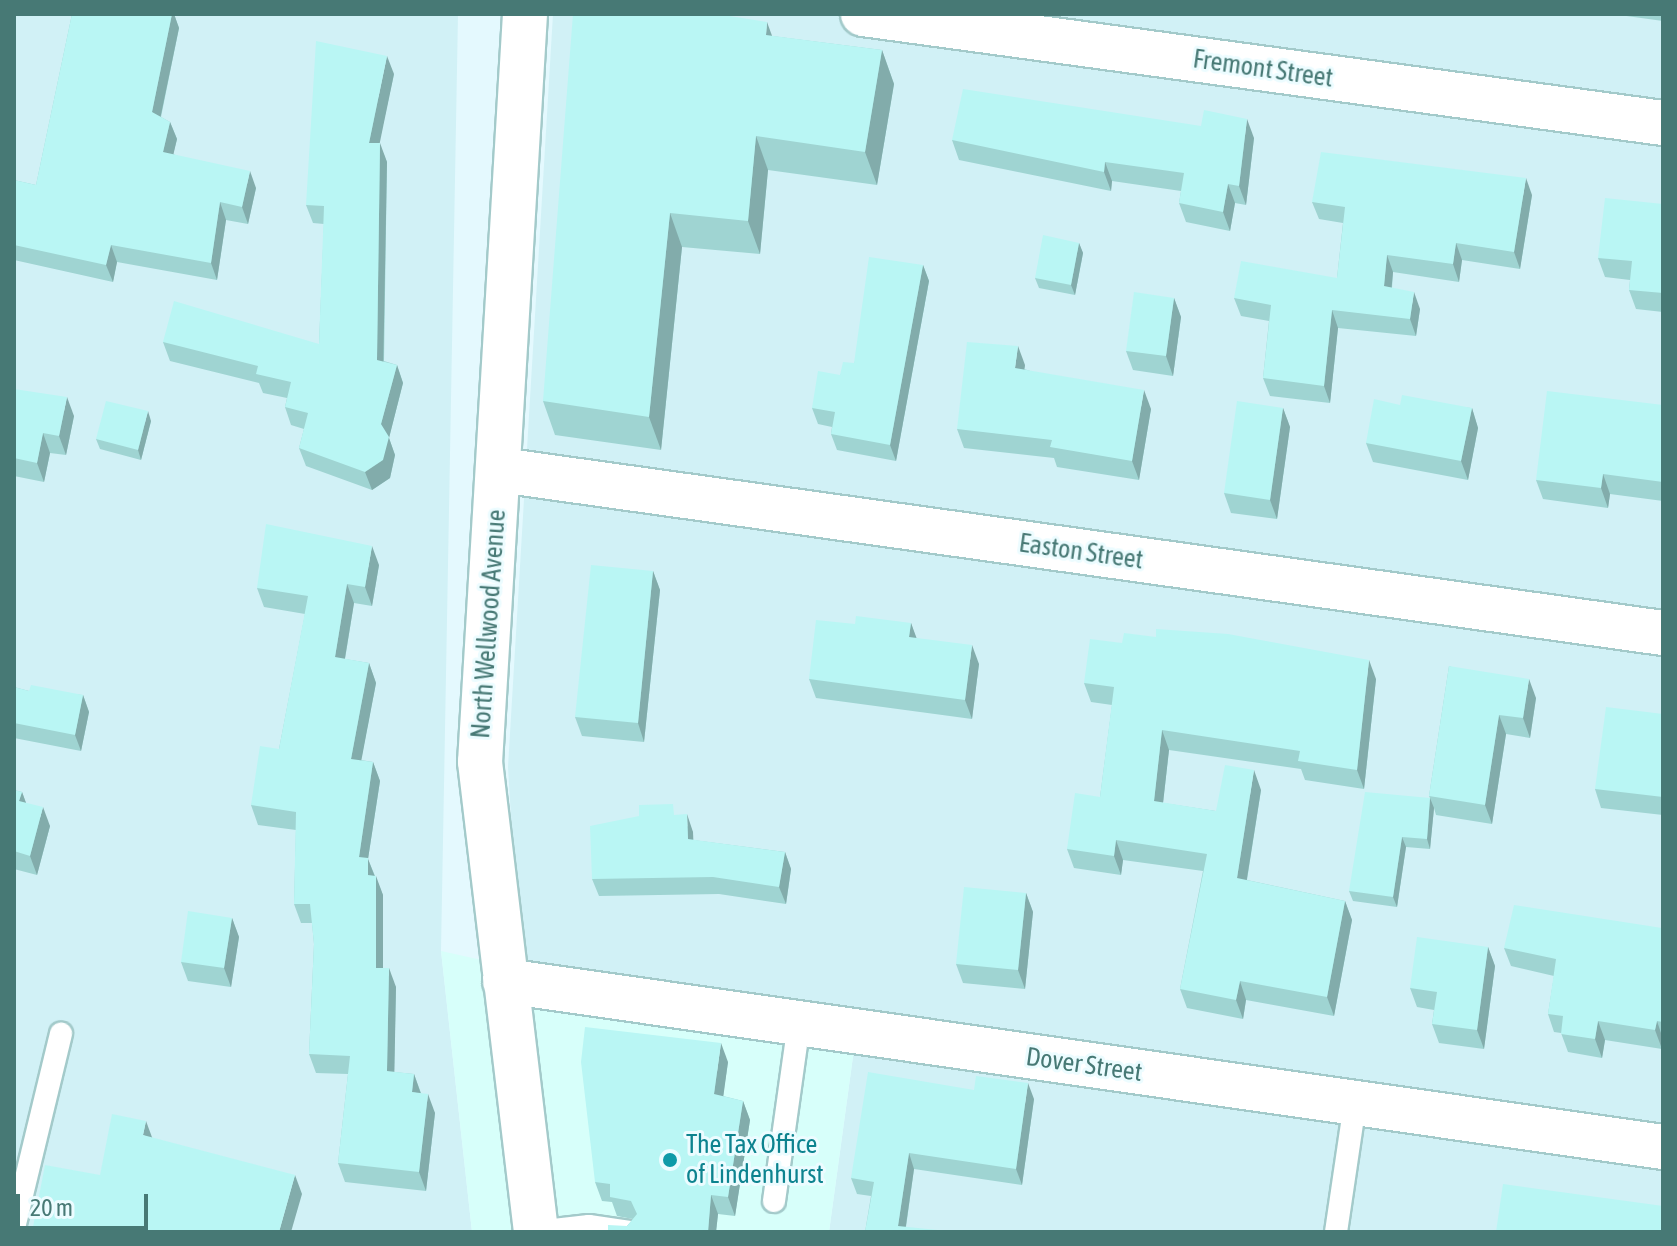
<!DOCTYPE html>
<html>
<head>
<meta charset="utf-8">
<style>
	body { margin:0 }
	#map { position:relative; width:1677px; height:1246px; overflow:hidden; background:#e4f9fe; font-family:"Asap Condensed",sans-serif }
	div>[style] { position:absolute }
	[style*='--x'] { left:calc(var(--x)*1px); top:calc(var(--y)*1px); width:calc(var(--w)*1px); rotate:calc(var(--a)*1deg) }
	.residential>* { inset:0; background:#d1f1f6 }
	.commercial>* { inset:0; background:#d7fffa }
	.roads { filter:drop-shadow(2px 0 #a3caca) drop-shadow(-2px 0 #a3caca) drop-shadow(0 2px #a3caca) drop-shadow(0 -2px #a3caca) }
	.lane>* { height:22px; margin:-11px; padding:0 11px; transform-origin:11px; border-radius:11px; background:#fff }
	.street>* { height:44px; margin:-22px; padding:0 22px; transform-origin:22px; border-radius:22px; background:#fff }
	.secondary>* { height:44px; margin:-22px; padding:0 22px; transform-origin:22px; border-radius:22px; background:#fff }
	.wall>* { inset:0; background:#9fd4d2 }
	.shaded-wall>* { inset:0; background:#82acab }
	.building>* { inset:0; background:#b9f6f4 }
	.dots>* { width:22px; height:22px; translate:-50% -50%; box-sizing:border-box; border:4px solid #ecfcff; border-radius:50% }
	span { translate:-50% -50%; white-space:nowrap; text-align:center; line-height:1.15; -webkit-text-stroke:6px #ecfcff; paint-order:stroke }
	.street-label { font-size:26px; color:#477975 }
	.culture-label { font-size:26px; color:#0d838f }
	.left { translate:0 -50%; text-align:left }
	.frame { position:absolute; inset:0; border:16px solid #477975; pointer-events:none }
	.scale { position:absolute; left:16px; top:1194px; width:132px; height:36px; box-sizing:border-box; border:4px solid #477975; border-top:0; padding-left:10px; font-size:24px; line-height:28px; white-space:nowrap; color:#477975; -webkit-text-stroke:6px #ecfcff; paint-order:stroke }
</style>
</head>
<body>
<div id="map">
	<div class="residential">
		<i style="clip-path:polygon(14px 14px,458px 14px,441px 951px,472px 1232px,14px 1232px)"></i>
		<i style="clip-path:polygon(553px 14px,1663px 14px,1663px 1232px,829px 1232px,855px 1042px,520px 969px,508px 767px)"></i>
	</div>
	<div class="commercial">
		<i style="clip-path:polygon(441px 951px,855px 1042px,829px 1232px,472px 1232px)"></i>
	</div>
	<div class="roads">
		<div class="lane">
			<i style="--x:774;--y:1201;--w:179;--a:-82"></i>
			<i style="--x:14;--y:1228;--w:200;--a:-76.4"></i>
			<i style="--x:536;--y:1232;--w:53;--a:-6.5"></i>
			<i style="--x:589;--y:1226;--w:41;--a:8.3"></i>
			<i style="--x:1336;--y:1232;--w:129;--a:-81.6"></i>
		</div>
		<div class="street">
			<i style="--x:863;--y:14;--w:807;--a:7.76"></i>
			<i style="--x:500;--y:470;--w:1174;--a:7.98"></i>
			<i style="--x:505;--y:981;--w:1170;--a:8.16"></i>
		</div>
		<div class="secondary">
			<i style="--x:525;--y:14;--w:749;--a:93.44"></i>
			<i style="--x:480;--y:762;--w:473;--a:83.2"></i>
		</div>
	</div>
	<div class="wall">
		<i style="clip-path:polygon(72px 14px,174px 14px,179px 28px,161px 117px,170px 122px,177px 139px,173px 154px,256px 188px,248px 224px,226px 220px,217px 280px,117px 262px,113px 282px,14px 260px,14px 180px,36px 185px)"></i>
		<i style="clip-path:polygon(1612px 14px,1663px 14px,1663px 21px)"></i>
		<i style="clip-path:polygon(772px 36px,882px 50px,894px 84px,877px 185px,768px 170px,760px 254px,682px 247px,661px 450px,555px 435px,543px 401px)"></i>
		<i style="clip-path:polygon(394px 74px,379px 143px,387px 162px,384px 361px,397px 365px,403px 383px,389px 438px,395px 455px,390px 478px,372px 490px,306px 466px,299px 448px,304px 429px,291px 425px,285px 407px,287px 398px,263px 393px,259px 383px,170px 361px,163px 342px,319px 344px,324px 224px,313px 223px,306px 205px)"></i>
		<i style="clip-path:polygon(1201px 126px,1254px 138px,1246px 205px,1235px 203px,1230px 231px,1186px 222px,1179px 203px,1181px 191px,1112px 181px,1111px 191px,959px 160px,952px 140px)"></i>
		<i style="clip-path:polygon(1532px 195px,1520px 269px,1462px 260px,1459px 282px,1393px 272px,1392px 288px,1420px 309px,1416px 336px,1338px 328px,1330px 403px,1270px 396px,1263px 378px,1269px 321px,1241px 316px,1234px 298px,1337px 278px,1343px 223px,1319px 219px,1312px 202px)"></i>
		<i style="clip-path:polygon(1663px 204px,1663px 312px,1636px 309px,1629px 290px,1630px 280px,1605px 277px,1598px 258px)"></i>
		<i style="clip-path:polygon(1079px 243px,1083px 253px,1075px 295px,1039px 288px,1035px 278px)"></i>
		<i style="clip-path:polygon(923px 265px,929px 281px,896px 461px,837px 450px,831px 434px,832px 427px,818px 424px,812px 408px,840px 375px,854px 363px)"></i>
		<i style="clip-path:polygon(1174px 298px,1181px 317px,1173px 376px,1133px 370px,1126px 351px)"></i>
		<i style="clip-path:polygon(1025px 365px,1024px 369px,1151px 409px,1139px 480px,1057px 467px,1054px 458px,964px 448px,957px 429px)"></i>
		<i style="clip-path:polygon(14px 389px,74px 416px,66px 455px,50px 453px,44px 482px,14px 476px)"></i>
		<i style="clip-path:polygon(1400px 405px,1472px 408px,1478px 428px,1468px 480px,1373px 462px,1366px 443px)"></i>
		<i style="clip-path:polygon(1663px 405px,1663px 501px,1610px 494px,1608px 508px,1543px 499px,1536px 480px)"></i>
		<i style="clip-path:polygon(1283px 408px,1290px 427px,1277px 519px,1231px 513px,1224px 493px)"></i>
		<i style="clip-path:polygon(151px 421px,141px 460px,100px 449px,96px 439px)"></i>
		<i style="clip-path:polygon(379px 565px,372px 606px,354px 603px,345px 659px,369px 663px,376px 683px,361px 760px,373px 762px,380px 781px,368px 859px,383px 895px,383px 968px,396px 987px,394px 1072px,414px 1074px,421px 1093px,435px 1113px,426px 1191px,345px 1182px,338px 1163px,348px 1074px,316px 1073px,309px 1054px,314px 944px,312px 923px,301px 923px,294px 904px,296px 830px,258px 825px,251px 805px,279px 749px,305px 614px,264px 607px,257px 588px)"></i>
		<i style="clip-path:polygon(653px 571px,660px 590px,644px 742px,582px 736px,575px 717px)"></i>
		<i style="clip-path:polygon(911px 623px,916px 638px,979px 664px,972px 719px,816px 698px,809px 679px,855px 624px)"></i>
		<i style="clip-path:polygon(1449px 666px,1536px 698px,1530px 738px,1506px 734px,1492px 824px,1436px 815px,1434px 808px,1430px 849px,1406px 847px,1397px 907px,1353px 901px,1349px 891px,1430px 798px,1429px 796px)"></i>
		<i style="clip-path:polygon(1376px 679px,1364px 789px,1305px 780px,1301px 769px,1169px 750px,1163px 803px,1216px 811px,1261px 790px,1247px 880px,1345px 901px,1352px 920px,1334px 1016px,1246px 1000px,1243px 1019px,1187px 1008px,1180px 989px,1203px 871px,1123px 860px,1121px 875px,1074px 868px,1067px 849px,1100px 797px,1112px 705px,1091px 702px,1084px 683px)"></i>
		<i style="clip-path:polygon(14px 687px,29px 691px,83px 695px,89px 712px,81px 751px,14px 738px)"></i>
		<i style="clip-path:polygon(1663px 714px,1663px 815px,1601px 808px,1595px 789px)"></i>
		<i style="clip-path:polygon(14px 790px,22px 792px,26px 803px,50px 826px,37px 875px,14px 869px)"></i>
		<i style="clip-path:polygon(677px 815px,693px 832px,693px 840px,785px 852px,791px 869px,786px 904px,719px 894px,599px 896px,592px 879px)"></i>
		<i style="clip-path:polygon(1026px 893px,1033px 912px,1025px 989px,963px 983px,956px 964px)"></i>
		<i style="clip-path:polygon(1663px 915px,1663px 1042px,1662px 1049px,1605px 1040px,1602px 1058px,1568px 1052px,1561px 1033px,1554px 1032px,1548px 1014px,1554px 976px,1511px 966px,1504px 948px,1662px 928px)"></i>
		<i style="clip-path:polygon(232px 918px,239px 937px,231px 987px,188px 981px,181px 962px)"></i>
		<i style="clip-path:polygon(1488px 947px,1495px 966px,1484px 1049px,1439px 1043px,1432px 1024px,1434px 1010px,1417px 1007px,1410px 988px)"></i>
		<i style="clip-path:polygon(728px 1062px,723px 1096px,743px 1101px,750px 1120px,735px 1216px,718px 1214px,716px 1232px,627px 1226px,633px 1219px,617px 1216px,612px 1202px,602px 1201px,595px 1182px)"></i>
		<i style="clip-path:polygon(1034px 1099px,1022px 1185px,914px 1169px,906px 1227px,865px 1232px,871px 1196px,857px 1194px,851px 1178px)"></i>
	</div>
	<div class="shaded-wall">
		<i style="clip-path:polygon(172px 14px,174px 14px,179px 28px,158px 129px,152px 112px)"></i>
		<i style="clip-path:polygon(767px 22px,779px 55px,766px 35px)"></i>
		<i style="clip-path:polygon(882px 50px,894px 84px,877px 185px,865px 152px)"></i>
		<i style="clip-path:polygon(387px 56px,394px 74px,376px 161px,369px 143px)"></i>
		<i style="clip-path:polygon(1247px 119px,1254px 138px,1246px 205px,1239px 186px)"></i>
		<i style="clip-path:polygon(170px 122px,177px 139px,170px 169px,163px 152px)"></i>
		<i style="clip-path:polygon(756px 136px,768px 170px,760px 254px,748px 221px)"></i>
		<i style="clip-path:polygon(380px 143px,387px 162px,383px 378px,377px 360px)"></i>
		<i style="clip-path:polygon(1105px 162px,1112px 181px,1111px 191px,1104px 172px)"></i>
		<i style="clip-path:polygon(250px 171px,256px 188px,248px 224px,242px 207px)"></i>
		<i style="clip-path:polygon(1526px 178px,1532px 195px,1520px 269px,1514px 252px)"></i>
		<i style="clip-path:polygon(1228px 184px,1235px 203px,1230px 231px,1223px 212px)"></i>
		<i style="clip-path:polygon(220px 202px,226px 220px,217px 280px,211px 263px)"></i>
		<i style="clip-path:polygon(670px 213px,682px 247px,661px 450px,649px 417px)"></i>
		<i style="clip-path:polygon(1079px 243px,1083px 253px,1075px 295px,1071px 285px)"></i>
		<i style="clip-path:polygon(1456px 243px,1462px 260px,1459px 282px,1453px 264px)"></i>
		<i style="clip-path:polygon(111px 245px,117px 262px,113px 282px,106px 265px)"></i>
		<i style="clip-path:polygon(1387px 255px,1393px 272px,1390px 304px,1384px 286px)"></i>
		<i style="clip-path:polygon(923px 265px,929px 281px,896px 461px,890px 445px)"></i>
		<i style="clip-path:polygon(1414px 292px,1420px 309px,1416px 336px,1410px 319px)"></i>
		<i style="clip-path:polygon(1174px 298px,1181px 317px,1173px 376px,1166px 356px)"></i>
		<i style="clip-path:polygon(1332px 310px,1338px 328px,1330px 403px,1324px 386px)"></i>
		<i style="clip-path:polygon(1018px 346px,1025px 365px,1022px 387px,1015px 368px)"></i>
		<i style="clip-path:polygon(397px 365px,403px 383px,389px 438px,395px 455px,390px 478px,372px 490px,365px 472px,381px 424px)"></i>
		<i style="clip-path:polygon(1144px 390px,1151px 409px,1139px 480px,1132px 461px)"></i>
		<i style="clip-path:polygon(67px 397px,74px 416px,66px 455px,59px 436px)"></i>
		<i style="clip-path:polygon(1283px 408px,1290px 427px,1277px 519px,1270px 500px)"></i>
		<i style="clip-path:polygon(1472px 408px,1478px 428px,1468px 480px,1461px 461px)"></i>
		<i style="clip-path:polygon(148px 411px,151px 421px,141px 460px,138px 450px)"></i>
		<i style="clip-path:polygon(43px 433px,50px 453px,44px 482px,37px 463px)"></i>
		<i style="clip-path:polygon(1603px 474px,1610px 494px,1608px 508px,1601px 488px)"></i>
		<i style="clip-path:polygon(372px 546px,379px 565px,372px 606px,365px 587px)"></i>
		<i style="clip-path:polygon(653px 571px,660px 590px,644px 742px,638px 723px)"></i>
		<i style="clip-path:polygon(347px 584px,354px 603px,342px 676px,335px 657px)"></i>
		<i style="clip-path:polygon(911px 623px,918px 642px,909px 637px)"></i>
		<i style="clip-path:polygon(972px 645px,979px 664px,972px 719px,965px 700px)"></i>
		<i style="clip-path:polygon(1369px 660px,1376px 679px,1364px 789px,1357px 770px)"></i>
		<i style="clip-path:polygon(369px 663px,376px 683px,358px 778px,351px 759px)"></i>
		<i style="clip-path:polygon(1529px 679px,1536px 698px,1530px 738px,1523px 718px)"></i>
		<i style="clip-path:polygon(83px 695px,89px 712px,81px 751px,75px 735px)"></i>
		<i style="clip-path:polygon(1499px 715px,1506px 734px,1492px 824px,1485px 805px)"></i>
		<i style="clip-path:polygon(1162px 730px,1169px 750px,1161px 821px,1154px 801px)"></i>
		<i style="clip-path:polygon(373px 762px,380px 781px,368px 859px,375px 877px,375px 894px,359px 857px)"></i>
		<i style="clip-path:polygon(1254px 770px,1261px 790px,1244px 897px,1237px 878px)"></i>
		<i style="clip-path:polygon(22px 792px,29px 811px,19px 801px)"></i>
		<i style="clip-path:polygon(1430px 798px,1434px 808px,1430px 849px,1427px 839px)"></i>
		<i style="clip-path:polygon(43px 807px,50px 826px,37px 875px,30px 856px)"></i>
		<i style="clip-path:polygon(687px 814px,693px 832px,694px 856px,688px 839px)"></i>
		<i style="clip-path:polygon(1402px 837px,1406px 847px,1397px 907px,1393px 897px)"></i>
		<i style="clip-path:polygon(1116px 840px,1123px 860px,1121px 875px,1114px 856px)"></i>
		<i style="clip-path:polygon(785px 852px,791px 869px,786px 904px,779px 887px)"></i>
		<i style="clip-path:polygon(376px 876px,383px 895px,383px 987px,376px 968px)"></i>
		<i style="clip-path:polygon(1026px 893px,1033px 912px,1025px 989px,1018px 970px)"></i>
		<i style="clip-path:polygon(1345px 901px,1352px 920px,1334px 1016px,1327px 997px)"></i>
		<i style="clip-path:polygon(232px 918px,239px 937px,231px 987px,224px 968px)"></i>
		<i style="clip-path:polygon(1488px 947px,1495px 966px,1484px 1049px,1477px 1030px)"></i>
		<i style="clip-path:polygon(389px 968px,396px 987px,394px 1091px,387px 1071px)"></i>
		<i style="clip-path:polygon(1240px 981px,1246px 1000px,1243px 1019px,1236px 1000px)"></i>
		<i style="clip-path:polygon(1598px 1021px,1605px 1040px,1602px 1058px,1595px 1039px)"></i>
		<i style="clip-path:polygon(1657px 1021px,1663px 1039px,1662px 1049px,1655px 1030px)"></i>
		<i style="clip-path:polygon(721px 1043px,728px 1062px,721px 1113px,714px 1094px)"></i>
		<i style="clip-path:polygon(414px 1074px,421px 1094px,412px 1092px)"></i>
		<i style="clip-path:polygon(1028px 1083px,1034px 1099px,1022px 1185px,1016px 1169px)"></i>
		<i style="clip-path:polygon(428px 1094px,435px 1113px,426px 1191px,419px 1172px)"></i>
		<i style="clip-path:polygon(743px 1101px,750px 1120px,735px 1216px,728px 1197px)"></i>
		<i style="clip-path:polygon(146px 1121px,153px 1140px,143px 1135px)"></i>
		<i style="clip-path:polygon(909px 1153px,914px 1169px,905px 1232px,898px 1226px)"></i>
		<i style="clip-path:polygon(295px 1175px,302px 1194px,291px 1232px,279px 1232px)"></i>
		<i style="clip-path:polygon(711px 1195px,718px 1214px,716px 1232px,708px 1232px)"></i>
	</div>
	<div class="building">
		<i style="clip-path:polygon(72px 14px,172px 14px,152px 112px,170px 122px,163px 152px,250px 171px,242px 207px,220px 202px,211px 263px,111px 245px,106px 265px,14px 245px,14px 180px,36px 185px)"></i>
		<i style="clip-path:polygon(573px 14px,717px 14px,767px 22px,766px 35px,882px 50px,865px 152px,756px 136px,748px 221px,670px 213px,649px 417px,543px 401px)"></i>
		<i style="clip-path:polygon(316px 41px,387px 56px,369px 143px,380px 143px,377px 360px,397px 365px,381px 424px,389px 437px,383px 460px,365px 472px,299px 448px,308px 413px,285px 407px,291px 382px,256px 374px,258px 366px,163px 342px,174px 301px,319px 344px,324px 206px,306px 205px)"></i>
		<i style="clip-path:polygon(963px 89px,1201px 126px,1204px 110px,1247px 119px,1239px 186px,1228px 184px,1223px 212px,1179px 203px,1184px 173px,1105px 162px,1104px 172px,952px 140px)"></i>
		<i style="clip-path:polygon(1321px 152px,1526px 178px,1514px 252px,1456px 243px,1453px 264px,1387px 255px,1384px 286px,1414px 292px,1410px 319px,1332px 310px,1324px 386px,1263px 378px,1271px 305px,1234px 298px,1241px 261px,1337px 278px,1345px 207px,1312px 202px)"></i>
		<i style="clip-path:polygon(1605px 198px,1663px 204px,1663px 293px,1629px 290px,1632px 261px,1598px 258px)"></i>
		<i style="clip-path:polygon(1043px 235px,1079px 243px,1071px 285px,1035px 278px)"></i>
		<i style="clip-path:polygon(869px 257px,923px 265px,890px 445px,831px 434px,835px 412px,812px 408px,818px 371px,840px 375px,843px 362px,854px 363px)"></i>
		<i style="clip-path:polygon(1134px 292px,1174px 298px,1166px 356px,1126px 351px)"></i>
		<i style="clip-path:polygon(967px 342px,1018px 346px,1015px 368px,1144px 390px,1132px 461px,1050px 447px,1052px 440px,957px 429px)"></i>
		<i style="clip-path:polygon(14px 389px,67px 397px,59px 436px,43px 433px,37px 463px,14px 458px)"></i>
		<i style="clip-path:polygon(1547px 391px,1663px 405px,1663px 482px,1603px 474px,1601px 488px,1536px 480px)"></i>
		<i style="clip-path:polygon(1402px 395px,1472px 408px,1461px 461px,1366px 443px,1374px 399px,1400px 405px)"></i>
		<i style="clip-path:polygon(106px 401px,148px 411px,138px 450px,96px 439px)"></i>
		<i style="clip-path:polygon(1237px 401px,1283px 408px,1270px 500px,1224px 493px)"></i>
		<i style="clip-path:polygon(266px 524px,372px 546px,365px 587px,347px 584px,335px 657px,369px 663px,351px 759px,373px 762px,359px 857px,368px 858px,368px 875px,376px 876px,376px 968px,389px 968px,387px 1071px,414px 1074px,412px 1092px,428px 1094px,419px 1172px,338px 1163px,350px 1056px,309px 1054px,314px 944px,310px 904px,294px 904px,296px 812px,251px 805px,260px 746px,279px 749px,308px 596px,257px 588px)"></i>
		<i style="clip-path:polygon(591px 565px,653px 571px,638px 723px,575px 717px)"></i>
		<i style="clip-path:polygon(856px 616px,911px 623px,909px 637px,972px 645px,965px 700px,809px 679px,816px 620px,855px 624px)"></i>
		<i style="clip-path:polygon(1156px 629px,1228px 634px,1369px 660px,1357px 770px,1298px 761px,1300px 751px,1162px 730px,1154px 801px,1216px 811px,1225px 765px,1254px 770px,1237px 878px,1345px 901px,1327px 997px,1240px 981px,1236px 1000px,1180px 989px,1207px 854px,1116px 840px,1114px 856px,1067px 849px,1075px 793px,1100px 797px,1114px 687px,1084px 683px,1090px 639px,1122px 643px,1124px 633px,1156px 637px)"></i>
		<i style="clip-path:polygon(1449px 666px,1529px 679px,1523px 718px,1499px 715px,1485px 805px,1429px 796px)"></i>
		<i style="clip-path:polygon(31px 685px,83px 695px,75px 735px,14px 723px,14px 687px,29px 691px)"></i>
		<i style="clip-path:polygon(1606px 707px,1663px 714px,1663px 797px,1595px 789px)"></i>
		<i style="clip-path:polygon(14px 790px,22px 792px,19px 801px,43px 807px,30px 856px,14px 851px)"></i>
		<i style="clip-path:polygon(1365px 792px,1430px 798px,1427px 839px,1402px 837px,1393px 897px,1349px 891px)"></i>
		<i style="clip-path:polygon(673px 804px,674px 815px,687px 814px,688px 839px,785px 852px,779px 887px,713px 877px,592px 879px,590px 826px,639px 816px,639px 805px)"></i>
		<i style="clip-path:polygon(964px 887px,1026px 893px,1018px 970px,956px 964px)"></i>
		<i style="clip-path:polygon(1514px 905px,1662px 928px,1663px 915px,1663px 1022px,1657px 1021px,1655px 1030px,1598px 1021px,1595px 1039px,1561px 1034px,1563px 1016px,1548px 1014px,1556px 959px,1504px 948px)"></i>
		<i style="clip-path:polygon(188px 911px,232px 918px,224px 968px,181px 962px)"></i>
		<i style="clip-path:polygon(1417px 937px,1488px 947px,1477px 1030px,1432px 1024px,1437px 992px,1410px 988px)"></i>
		<i style="clip-path:polygon(585px 1027px,721px 1043px,714px 1094px,743px 1101px,728px 1197px,711px 1195px,708px 1232px,608px 1232px,608px 1225px,627px 1226px,637px 1214px,631px 1201px,610px 1197px,610px 1184px,595px 1182px,581px 1062px)"></i>
		<i style="clip-path:polygon(868px 1072px,974px 1090px,976px 1076px,1028px 1083px,1016px 1169px,909px 1153px,898px 1226px,957px 1232px,865px 1232px,874px 1182px,851px 1178px)"></i>
		<i style="clip-path:polygon(112px 1114px,146px 1121px,143px 1135px,295px 1175px,279px 1232px,32px 1232px,45px 1165px,100px 1175px)"></i>
		<i style="clip-path:polygon(1503px 1184px,1663px 1206px,1663px 1232px,1496px 1232px)"></i>
	</div>
	<div class="dots">
		<i style="left:670px;top:1160px;background:#0f9aa8"></i>
	</div>
	<div class="street-label">
		<span style="left:1263px;top:69px;rotate:8deg">Fremont Street</span>
		<span style="left:1081px;top:552px;rotate:8deg">Easton Street</span>
		<span style="left:489px;top:624px;rotate:-86deg">North Wellwood Avenue</span>
		<span style="left:1084px;top:1065px;rotate:8deg">Dover Street</span>
	</div>
	<div class="culture-label">
		<span class="left" style="left:686px;top:1160px">The Tax Office<br>of Lindenhurst</span>
	</div>
	<div class="frame"></div>
	<div class="scale">20 m</div>
</div>
</body>
</html>
